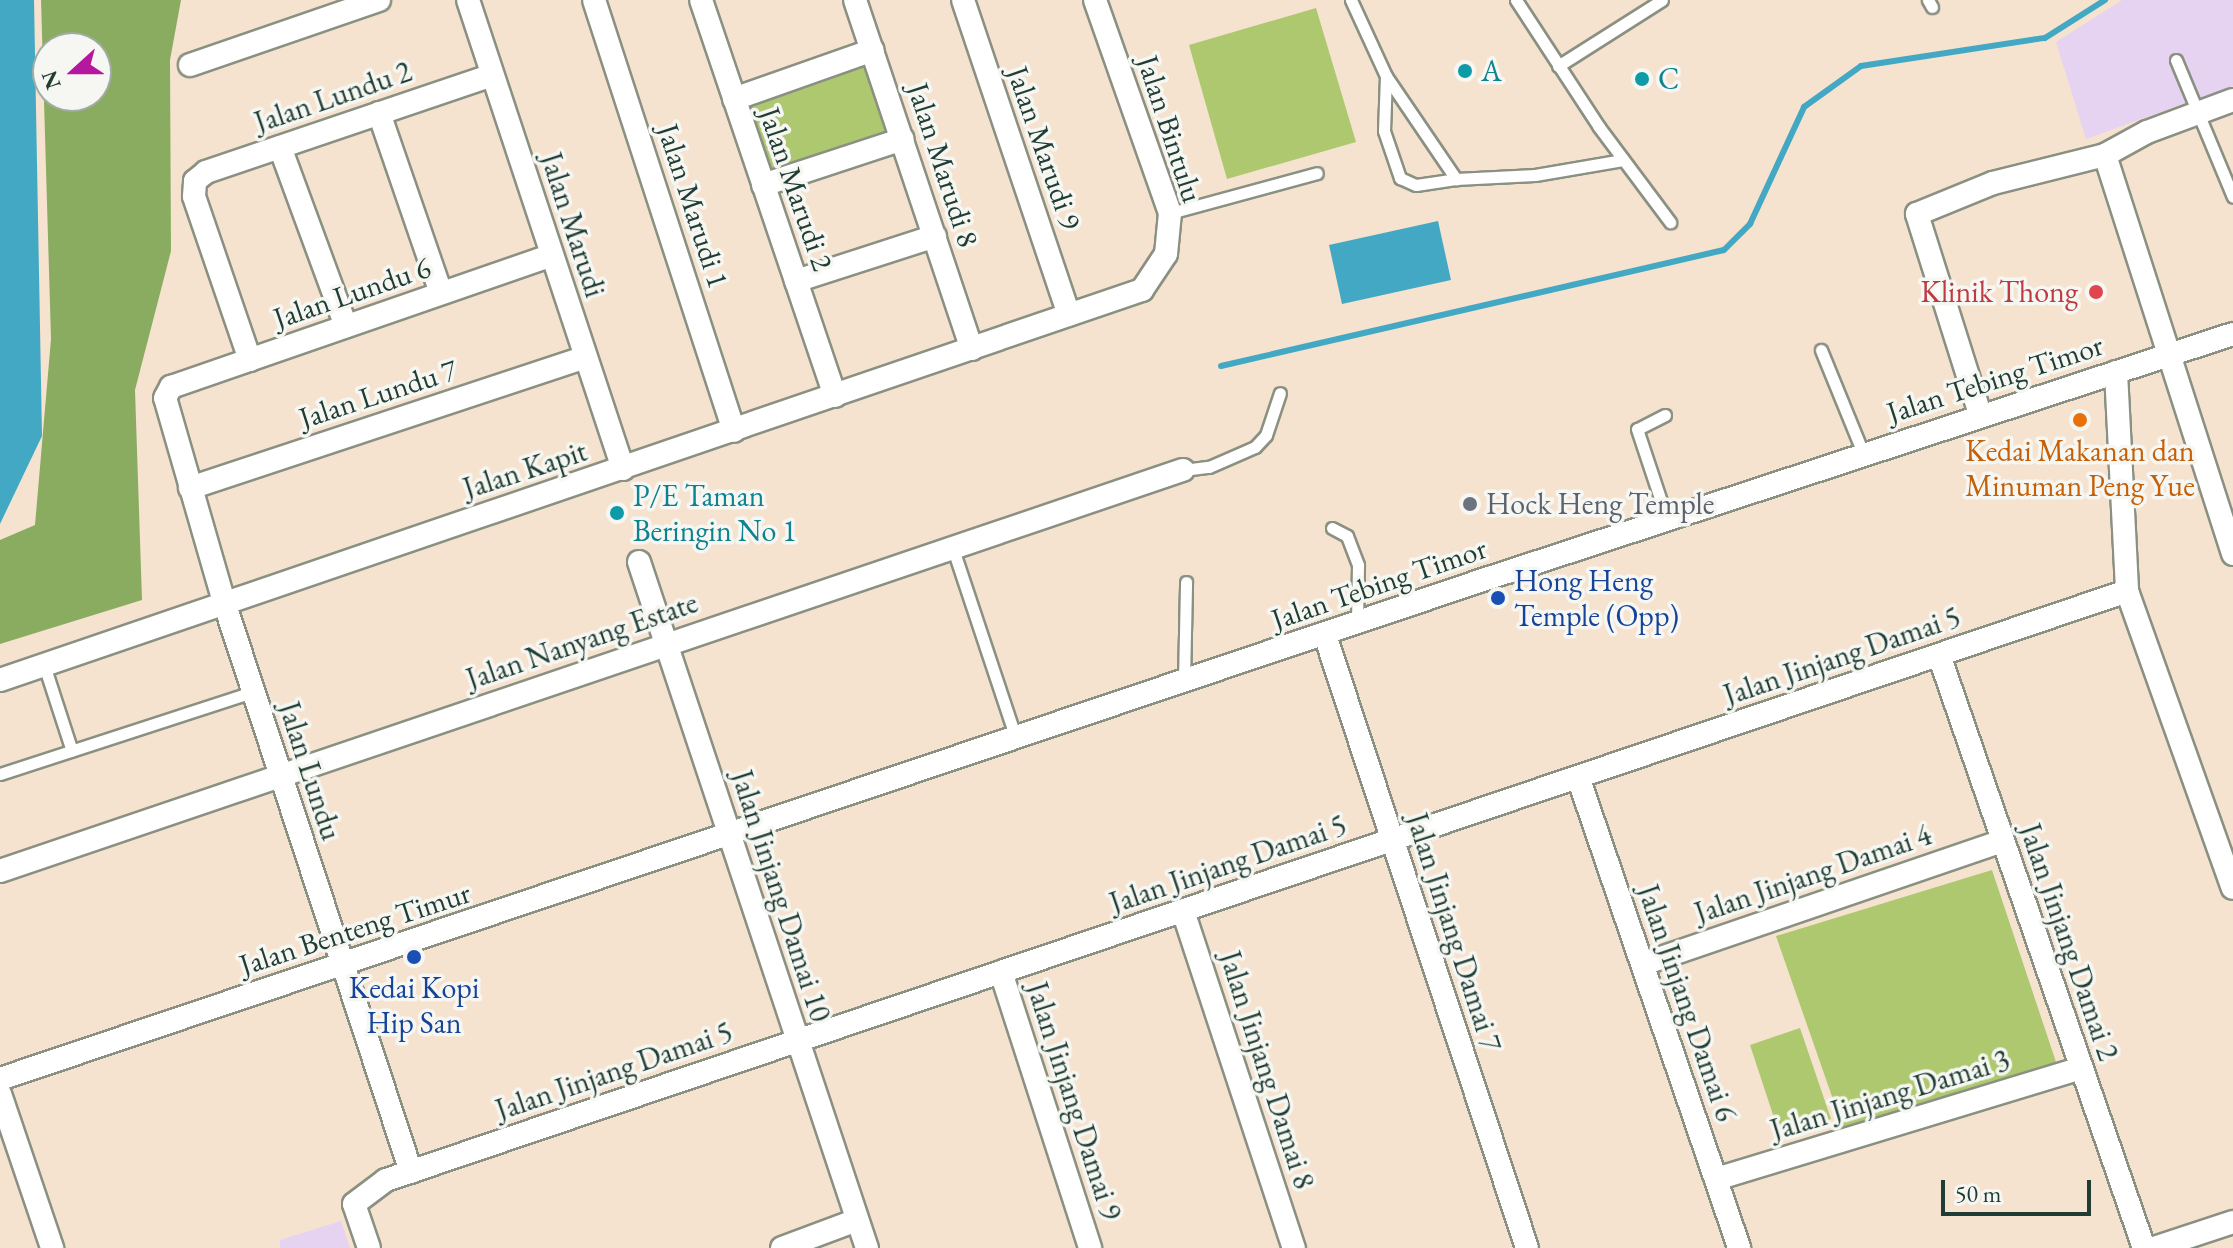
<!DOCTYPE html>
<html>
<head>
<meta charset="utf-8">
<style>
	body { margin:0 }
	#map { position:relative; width:2233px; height:1248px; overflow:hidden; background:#f5e3cf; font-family:"EB Garamond",serif }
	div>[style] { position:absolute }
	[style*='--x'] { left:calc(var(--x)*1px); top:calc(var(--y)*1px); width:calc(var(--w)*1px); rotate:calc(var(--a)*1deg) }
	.built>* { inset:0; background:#e5d3f1 }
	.green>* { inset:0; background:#adc86e }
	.forest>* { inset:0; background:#8aac61 }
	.water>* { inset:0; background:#43a8c3 }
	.stream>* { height:6px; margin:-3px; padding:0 3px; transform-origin:3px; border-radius:3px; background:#43a8c3 }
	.roads { filter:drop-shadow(2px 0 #8a9082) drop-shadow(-2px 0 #8a9082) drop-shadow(0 2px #8a9082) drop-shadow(0 -2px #8a9082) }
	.service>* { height:11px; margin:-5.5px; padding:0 5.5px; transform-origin:5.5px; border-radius:5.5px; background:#fff }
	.minor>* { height:22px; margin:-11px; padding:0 11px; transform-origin:11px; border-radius:11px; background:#fff }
	.dots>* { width:22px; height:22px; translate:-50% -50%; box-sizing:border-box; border:4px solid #f6f6f2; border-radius:50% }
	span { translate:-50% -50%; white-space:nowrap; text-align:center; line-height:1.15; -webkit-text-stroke:7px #f6f6f2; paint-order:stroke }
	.culture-label { font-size:30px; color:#0d838f }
	.left { translate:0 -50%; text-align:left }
	.street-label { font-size:30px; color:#1f3d34 }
	.health-label { font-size:30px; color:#be3a42 }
	.right { translate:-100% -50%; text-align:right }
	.food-label { font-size:30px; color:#c56008 }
	.worship-label { font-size:30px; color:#5b616d }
	.transit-label { font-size:30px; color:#164399 }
	.north { position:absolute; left:32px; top:32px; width:80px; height:80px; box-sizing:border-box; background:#f6f6f2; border:2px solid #a0aca6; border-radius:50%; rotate:249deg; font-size:22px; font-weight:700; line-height:32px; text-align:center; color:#1f3d34 }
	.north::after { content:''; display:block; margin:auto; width:28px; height:36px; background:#b5179e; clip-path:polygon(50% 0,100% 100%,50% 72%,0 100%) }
	.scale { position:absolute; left:1941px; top:1180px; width:150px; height:36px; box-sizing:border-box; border:4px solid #1f3d34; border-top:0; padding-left:10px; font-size:24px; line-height:28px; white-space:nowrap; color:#1f3d34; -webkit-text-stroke:6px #f6f6f2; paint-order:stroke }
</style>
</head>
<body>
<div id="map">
	<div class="built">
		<i style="clip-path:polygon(2122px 0,2233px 0,2233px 86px,2086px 139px,2056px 42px)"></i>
		<i style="clip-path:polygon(341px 1221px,350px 1248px,280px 1248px,280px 1240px)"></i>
	</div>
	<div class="green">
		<i style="clip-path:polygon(1316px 8px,1356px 142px,1227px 179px,1189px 45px)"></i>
		<i style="clip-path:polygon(868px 64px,890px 131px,771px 170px,749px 103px)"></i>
		<i style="clip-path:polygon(1992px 870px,2057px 1065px,1843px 1128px,1776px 936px)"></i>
		<i style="clip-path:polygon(1800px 1028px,1831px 1119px,1780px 1136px,1750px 1045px)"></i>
	</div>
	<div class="forest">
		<i style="clip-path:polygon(evenodd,41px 0,181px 0,170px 60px,171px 251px,135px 390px,142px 600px,0 644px,0 540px,35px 525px,51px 339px,41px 0,48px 48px,96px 48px,96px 96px,48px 96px,48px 48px)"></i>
	</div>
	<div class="water">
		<i style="clip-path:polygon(0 0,34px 0,42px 436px,0 524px)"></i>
		<i style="clip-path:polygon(1438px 221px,1451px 280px,1342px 304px,1329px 245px)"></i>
	</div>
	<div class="stream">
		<i style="--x:1221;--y:366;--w:516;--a:-12.99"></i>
		<i style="--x:1724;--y:250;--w:37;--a:-45"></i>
		<i style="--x:1750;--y:224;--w:129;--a:-65.2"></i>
		<i style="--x:1804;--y:107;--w:70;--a:-35.7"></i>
		<i style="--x:1861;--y:66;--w:186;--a:-8.7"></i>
		<i style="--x:2045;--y:38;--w:71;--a:-32.3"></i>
	</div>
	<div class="roads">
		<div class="service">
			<i style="--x:1351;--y:0;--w:84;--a:65.3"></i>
			<i style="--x:1386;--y:76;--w:125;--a:55.8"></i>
			<i style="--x:1456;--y:179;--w:79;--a:-2.9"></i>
			<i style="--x:1535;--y:175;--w:89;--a:-9.7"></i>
			<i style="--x:1516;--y:0;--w:152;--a:56.8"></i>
			<i style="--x:1599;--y:127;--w:119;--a:53.2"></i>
			<i style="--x:1928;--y:0;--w:8;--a:60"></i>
			<i style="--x:2176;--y:60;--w:148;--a:67.4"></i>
			<i style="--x:1558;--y:66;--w:123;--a:-32.4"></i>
			<i style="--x:1386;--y:76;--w:55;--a:92.1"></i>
			<i style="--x:1384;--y:131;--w:50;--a:71.2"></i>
			<i style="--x:1400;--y:178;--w:17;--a:24"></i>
			<i style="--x:1416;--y:185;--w:40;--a:-8.5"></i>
			<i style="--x:1170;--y:213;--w:152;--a:-15.2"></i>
			<i style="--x:1821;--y:350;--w:111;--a:67.8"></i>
			<i style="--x:1665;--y:415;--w:31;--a:153"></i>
			<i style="--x:1637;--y:429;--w:95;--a:71.6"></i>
			<i style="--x:1183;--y:470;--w:26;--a:-7"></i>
			<i style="--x:1209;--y:467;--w:50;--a:-23.5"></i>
			<i style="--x:1255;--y:447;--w:16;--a:-47"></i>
			<i style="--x:1266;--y:435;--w:44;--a:-71.6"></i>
			<i style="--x:1332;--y:528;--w:17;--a:28"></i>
			<i style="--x:1347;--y:536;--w:31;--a:69"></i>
			<i style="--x:1358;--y:565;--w:58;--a:91"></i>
			<i style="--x:952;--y:546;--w:202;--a:71.6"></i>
			<i style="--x:44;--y:665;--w:90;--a:72"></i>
			<i style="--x:1184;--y:681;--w:99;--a:-88.8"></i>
			<i style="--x:0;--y:774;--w:266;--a:-18"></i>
		</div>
		<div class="minor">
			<i style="--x:468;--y:0;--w:494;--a:71.7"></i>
			<i style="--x:594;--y:0;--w:453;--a:72"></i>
			<i style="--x:701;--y:0;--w:418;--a:71.3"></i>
			<i style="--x:855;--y:0;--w:368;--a:71.5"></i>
			<i style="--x:963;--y:0;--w:332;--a:71.4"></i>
			<i style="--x:190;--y:65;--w:200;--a:-19"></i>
			<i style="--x:734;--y:99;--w:147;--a:-19.4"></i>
			<i style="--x:379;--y:113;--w:190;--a:71"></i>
			<i style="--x:280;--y:147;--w:191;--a:69.8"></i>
			<i style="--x:2105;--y:155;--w:419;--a:72.2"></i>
			<i style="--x:763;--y:185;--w:147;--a:-18.2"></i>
			<i style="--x:796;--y:281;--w:146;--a:-17.9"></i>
			<i style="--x:250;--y:360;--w:173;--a:-108.9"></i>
			<i style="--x:194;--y:196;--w:15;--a:-86"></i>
			<i style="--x:195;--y:181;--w:14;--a:-39"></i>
			<i style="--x:206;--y:172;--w:302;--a:-18.7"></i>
			<i style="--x:2116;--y:372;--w:219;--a:87.1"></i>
			<i style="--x:2127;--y:591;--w:315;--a:70.4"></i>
			<i style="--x:1980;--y:414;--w:210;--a:-107.5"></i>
			<i style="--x:1917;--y:214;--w:82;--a:-22.2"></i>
			<i style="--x:1993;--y:183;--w:115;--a:-14"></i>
			<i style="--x:2105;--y:155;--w:48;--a:-28.7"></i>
			<i style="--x:2147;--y:132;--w:92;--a:-20.4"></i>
			<i style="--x:190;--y:488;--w:416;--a:-18.3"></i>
			<i style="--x:639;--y:562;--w:723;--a:71.62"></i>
			<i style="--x:1325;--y:635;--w:645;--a:71.76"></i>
			<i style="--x:1939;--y:655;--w:627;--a:70.93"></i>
			<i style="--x:0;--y:680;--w:1207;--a:-18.86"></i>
			<i style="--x:1142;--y:290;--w:43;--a:-56.3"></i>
			<i style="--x:1166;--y:254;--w:41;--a:-84.4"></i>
			<i style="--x:1170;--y:213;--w:226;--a:-109.4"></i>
			<i style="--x:1578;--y:777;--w:498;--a:71.1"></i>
			<i style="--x:0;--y:871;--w:1249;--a:-18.73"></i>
			<i style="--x:1183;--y:911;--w:355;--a:71.8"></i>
			<i style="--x:1643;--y:964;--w:380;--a:-18.9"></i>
			<i style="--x:1001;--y:972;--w:290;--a:72.1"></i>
			<i style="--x:0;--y:1079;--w:1571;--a:-18.6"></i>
			<i style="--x:1489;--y:578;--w:783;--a:-18.16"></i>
			<i style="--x:0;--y:1094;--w:163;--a:71.3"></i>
			<i style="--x:411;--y:1172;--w:600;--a:-108.16"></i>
			<i style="--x:224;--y:602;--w:212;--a:-106.1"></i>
			<i style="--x:165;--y:398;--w:13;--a:-61"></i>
			<i style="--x:171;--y:387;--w:403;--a:-19.1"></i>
			<i style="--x:1716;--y:1179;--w:382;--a:-16.9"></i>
			<i style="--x:369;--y:1248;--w:46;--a:-108.8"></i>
			<i style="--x:354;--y:1204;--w:40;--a:-37"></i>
			<i style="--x:386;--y:1180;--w:1838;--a:-18.69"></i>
			<i style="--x:782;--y:1248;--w:80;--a:-20.5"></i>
			<i style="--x:2154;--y:1248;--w:83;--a:-18.2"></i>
		</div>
	</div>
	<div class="dots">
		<i style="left:1465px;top:71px;background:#0f9aa8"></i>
		<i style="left:1642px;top:79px;background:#0f9aa8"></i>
		<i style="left:2096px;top:292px;background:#e0444e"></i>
		<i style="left:2080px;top:420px;background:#e8710a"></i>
		<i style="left:1470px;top:504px;background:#6b7280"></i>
		<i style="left:617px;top:513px;background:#0f9aa8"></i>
		<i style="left:1498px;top:598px;background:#1a4fb4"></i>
		<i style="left:414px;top:957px;background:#1a4fb4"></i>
	</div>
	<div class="culture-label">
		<span class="left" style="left:1481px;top:71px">A</span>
		<span class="left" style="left:1658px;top:79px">C</span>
		<span class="left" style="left:633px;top:513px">P/E Taman<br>Beringin No 1</span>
	</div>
	<div class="street-label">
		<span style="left:333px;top:97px;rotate:-19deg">Jalan Lundu 2</span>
		<span style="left:1170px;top:129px;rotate:72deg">Jalan Bintulu</span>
		<span style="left:1044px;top:148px;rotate:71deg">Jalan Marudi 9</span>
		<span style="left:943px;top:165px;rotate:72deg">Jalan Marudi 8</span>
		<span style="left:796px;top:189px;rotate:71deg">Jalan Marudi 2</span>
		<span style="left:693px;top:206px;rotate:72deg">Jalan Marudi 1</span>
		<span style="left:573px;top:225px;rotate:72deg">Jalan Marudi</span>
		<span style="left:352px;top:293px;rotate:-19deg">Jalan Lundu 6</span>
		<span style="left:1995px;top:379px;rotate:-18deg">Jalan Tebing Timor</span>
		<span style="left:378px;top:394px;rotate:-18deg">Jalan Lundu 7</span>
		<span style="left:525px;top:470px;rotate:-18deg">Jalan Kapit</span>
		<span style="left:1379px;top:584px;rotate:-19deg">Jalan Tebing Timor</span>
		<span style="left:582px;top:641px;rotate:-19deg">Jalan Nanyang Estate</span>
		<span style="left:1842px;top:656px;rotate:-19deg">Jalan Jinjang Damai 5</span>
		<span style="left:310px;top:771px;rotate:72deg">Jalan Lundu</span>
		<span style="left:1228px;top:864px;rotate:-19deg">Jalan Jinjang Damai 5</span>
		<span style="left:1813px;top:874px;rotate:-19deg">Jalan Jinjang Damai 4</span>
		<span style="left:781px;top:896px;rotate:72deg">Jalan Jinjang Damai 10</span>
		<span style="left:355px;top:929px;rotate:-18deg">Jalan Benteng Timur</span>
		<span style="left:1454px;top:932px;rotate:72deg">Jalan Jinjang Damai 7</span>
		<span style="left:2069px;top:942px;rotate:71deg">Jalan Jinjang Damai 2</span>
		<span style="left:1687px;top:1003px;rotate:71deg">Jalan Jinjang Damai 6</span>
		<span style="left:1267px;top:1070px;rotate:72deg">Jalan Jinjang Damai 8</span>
		<span style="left:614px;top:1071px;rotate:-19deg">Jalan Jinjang Damai 5</span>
		<span style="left:1890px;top:1095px;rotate:-17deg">Jalan Jinjang Damai 3</span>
		<span style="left:1074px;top:1101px;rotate:72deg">Jalan Jinjang Damai 9</span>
	</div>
	<div class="health-label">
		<span class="right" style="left:2078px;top:292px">Klinik Thong</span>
	</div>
	<div class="food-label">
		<span style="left:2080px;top:468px">Kedai Makanan dan<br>Minuman Peng Yue</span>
	</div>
	<div class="worship-label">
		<span class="left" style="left:1486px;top:504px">Hock Heng Temple</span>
	</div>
	<div class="transit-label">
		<span class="left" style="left:1514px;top:598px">Hong Heng<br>Temple (Opp)</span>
		<span style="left:414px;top:1005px">Kedai Kopi<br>Hip San</span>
	</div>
	<div class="north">N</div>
	<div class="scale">50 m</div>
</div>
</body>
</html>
